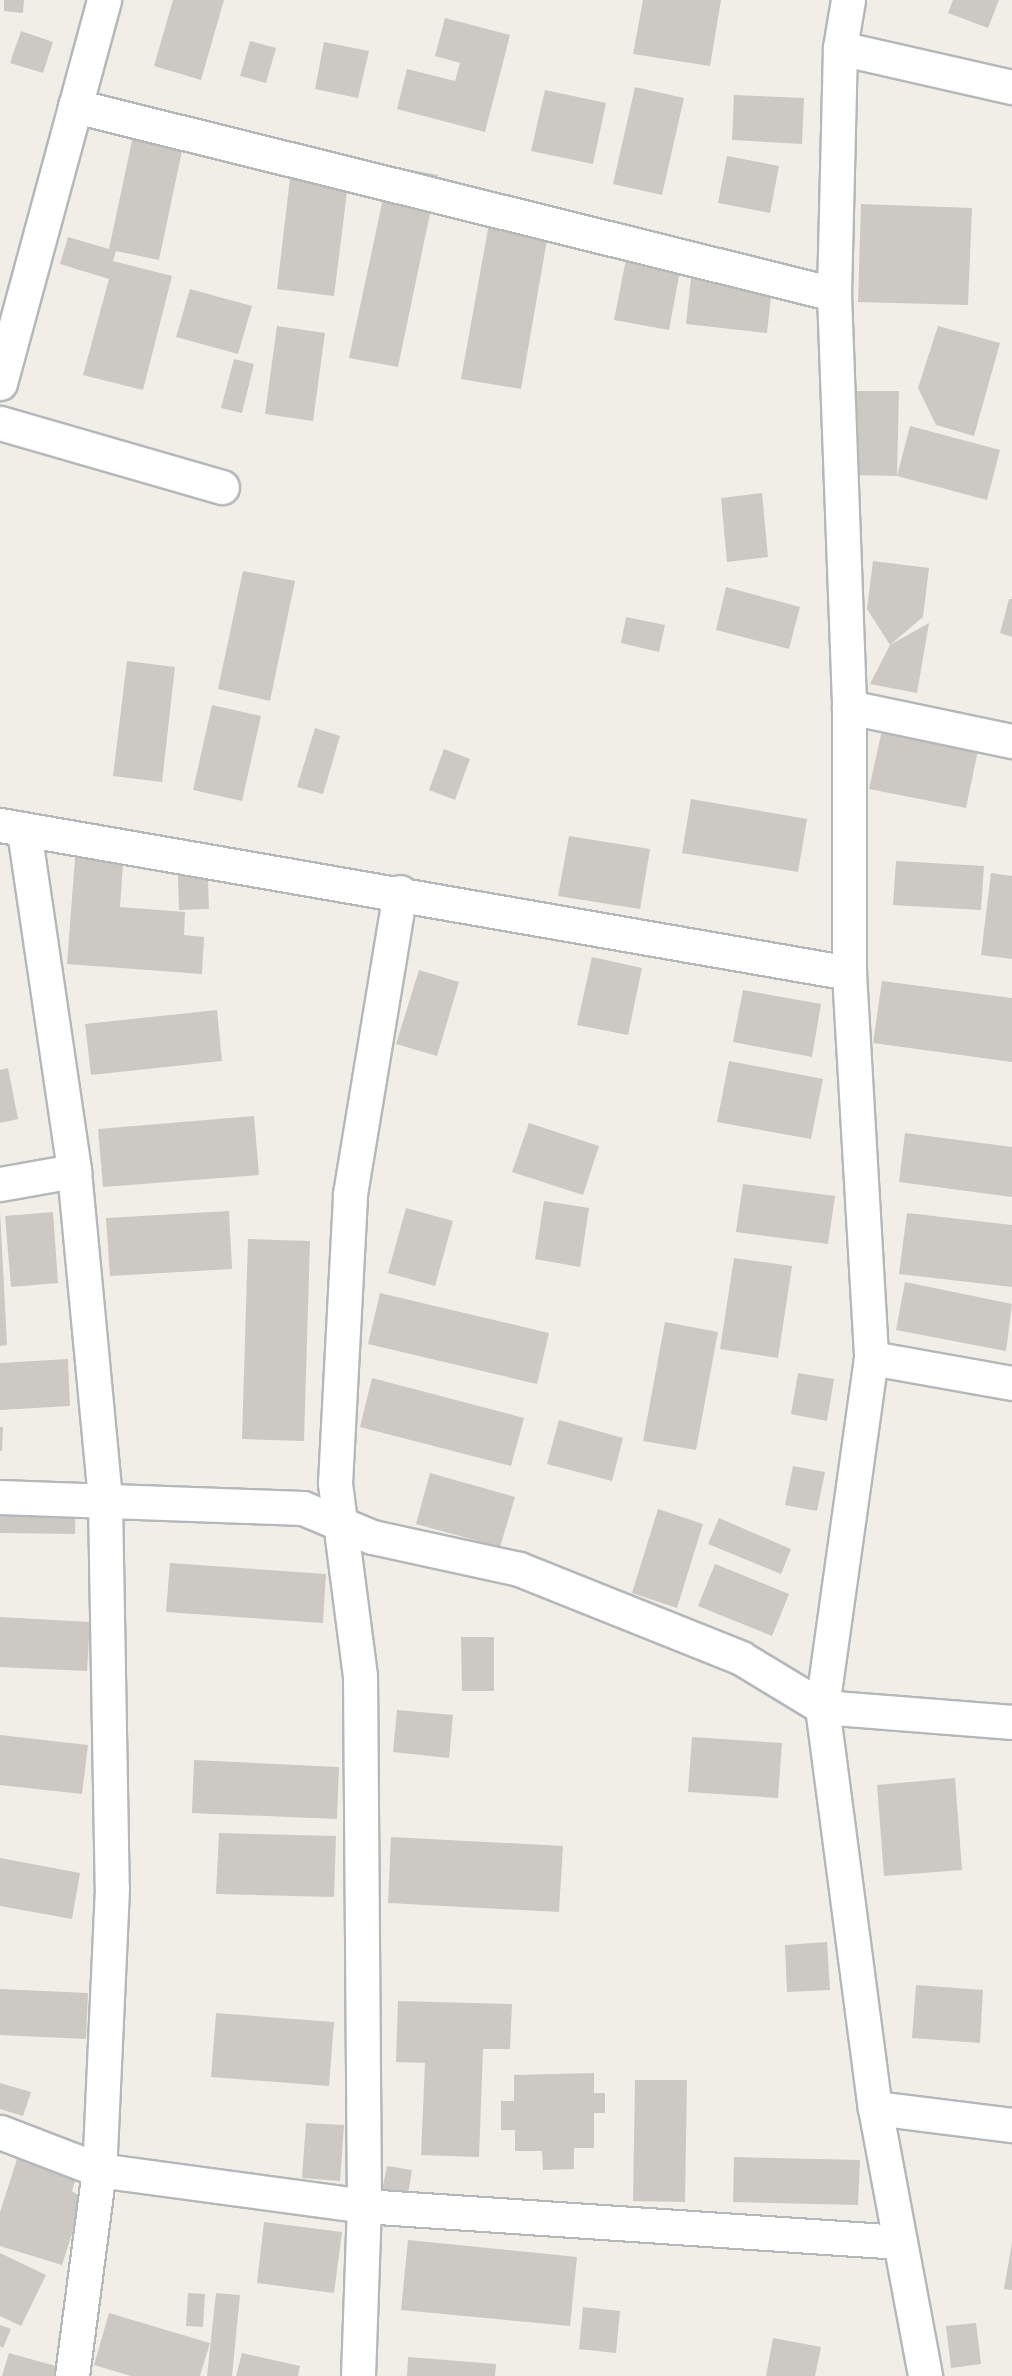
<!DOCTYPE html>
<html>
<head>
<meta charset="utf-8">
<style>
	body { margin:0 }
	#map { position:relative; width:1012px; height:2376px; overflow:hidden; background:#f0eee7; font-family:"Titillium Web",sans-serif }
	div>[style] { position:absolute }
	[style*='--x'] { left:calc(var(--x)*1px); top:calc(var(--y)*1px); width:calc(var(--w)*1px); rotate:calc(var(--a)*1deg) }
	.building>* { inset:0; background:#ccc9c4 }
	.roads { filter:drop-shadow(2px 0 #b4b8bb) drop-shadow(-2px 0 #b4b8bb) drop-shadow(0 2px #b4b8bb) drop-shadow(0 -2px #b4b8bb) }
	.minor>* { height:33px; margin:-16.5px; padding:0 16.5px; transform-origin:16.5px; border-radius:16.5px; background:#fff }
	span { translate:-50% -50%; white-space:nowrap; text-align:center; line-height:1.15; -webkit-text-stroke:6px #fff; paint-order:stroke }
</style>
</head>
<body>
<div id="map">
	<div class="building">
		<i style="clip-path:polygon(4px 0,24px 0,23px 13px,4px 11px)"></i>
		<i style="clip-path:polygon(173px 0,224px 0,201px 80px,154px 66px)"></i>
		<i style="clip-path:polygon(643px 0,721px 0,710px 66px,633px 54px)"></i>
		<i style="clip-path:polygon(953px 0,999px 0,988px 28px,948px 13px)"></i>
		<i style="clip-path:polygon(445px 18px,510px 35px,485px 132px,397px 109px,407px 69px,455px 81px,460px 63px,435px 56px)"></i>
		<i style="clip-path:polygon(21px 31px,53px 42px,43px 73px,10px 63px)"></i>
		<i style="clip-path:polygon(250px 41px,276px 48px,266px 83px,240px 76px)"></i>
		<i style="clip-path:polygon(324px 42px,369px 51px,358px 98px,315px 89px)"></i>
		<i style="clip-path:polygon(635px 87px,684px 98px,662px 195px,613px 184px)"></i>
		<i style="clip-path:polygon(545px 90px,606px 103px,593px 164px,531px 151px)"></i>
		<i style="clip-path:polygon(734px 95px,804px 98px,802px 144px,732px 140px)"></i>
		<i style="clip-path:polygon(139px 108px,189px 118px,159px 260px,116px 251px,113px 261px,172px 276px,143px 390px,83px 375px,109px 279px,60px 264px,68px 237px,109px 249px)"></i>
		<i style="clip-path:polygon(293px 153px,351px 160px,334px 296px,277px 289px)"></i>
		<i style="clip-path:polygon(727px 156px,779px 166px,770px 213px,718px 203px)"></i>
		<i style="clip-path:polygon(390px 166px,438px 175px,398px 367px,349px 358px)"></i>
		<i style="clip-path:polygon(861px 204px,972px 208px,968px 305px,858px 302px)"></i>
		<i style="clip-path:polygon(492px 207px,551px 217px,521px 389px,461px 379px)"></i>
		<i style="clip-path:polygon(630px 239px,684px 249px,669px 330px,614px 320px)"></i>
		<i style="clip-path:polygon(693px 260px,774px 270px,767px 333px,686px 324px)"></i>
		<i style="clip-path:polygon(190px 289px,252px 306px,238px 354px,176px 337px)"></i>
		<i style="clip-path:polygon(277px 326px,325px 333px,313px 421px,265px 414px)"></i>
		<i style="clip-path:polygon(938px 326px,1000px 343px,974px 436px,936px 425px,918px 388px)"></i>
		<i style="clip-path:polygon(234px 359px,254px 364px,242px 413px,221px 408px)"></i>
		<i style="clip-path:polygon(856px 391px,899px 391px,897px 476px,854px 475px)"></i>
		<i style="clip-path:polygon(910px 426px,1000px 450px,987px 500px,897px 476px)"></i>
		<i style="clip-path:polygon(762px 493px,768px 557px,727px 562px,721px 498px)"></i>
		<i style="clip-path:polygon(873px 561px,929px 568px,923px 617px,890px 645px,867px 609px)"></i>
		<i style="clip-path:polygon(243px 571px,295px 581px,270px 701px,218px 689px)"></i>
		<i style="clip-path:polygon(726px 587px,800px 607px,789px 649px,716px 630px)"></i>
		<i style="clip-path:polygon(1009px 599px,1012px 599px,1012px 637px,1000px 633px)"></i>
		<i style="clip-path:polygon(626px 617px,665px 625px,659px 652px,621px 643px)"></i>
		<i style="clip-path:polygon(929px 623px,917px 693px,870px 684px,890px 645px)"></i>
		<i style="clip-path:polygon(127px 661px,175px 667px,162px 782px,113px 776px)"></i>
		<i style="clip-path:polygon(212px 705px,261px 716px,242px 801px,193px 790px)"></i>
		<i style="clip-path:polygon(315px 728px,340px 736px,323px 794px,297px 787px)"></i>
		<i style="clip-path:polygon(882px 730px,978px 750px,966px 808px,869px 789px)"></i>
		<i style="clip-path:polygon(444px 749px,470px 759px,455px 800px,429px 790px)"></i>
		<i style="clip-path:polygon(691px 799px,807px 819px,798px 872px,682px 853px)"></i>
		<i style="clip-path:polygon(77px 832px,125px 836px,120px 907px,185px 912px,184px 935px,204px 937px,202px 974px,67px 964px)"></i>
		<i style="clip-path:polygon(569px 836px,650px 849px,640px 909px,558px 896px)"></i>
		<i style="clip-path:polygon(207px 850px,209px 909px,179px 910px,177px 851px)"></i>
		<i style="clip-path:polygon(896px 861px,984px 866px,981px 910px,893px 905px)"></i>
		<i style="clip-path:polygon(991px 873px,1012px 876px,1012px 959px,981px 955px)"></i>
		<i style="clip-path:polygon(592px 957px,642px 968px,628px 1035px,577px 1025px)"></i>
		<i style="clip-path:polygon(419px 970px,459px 982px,437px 1056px,396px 1044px)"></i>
		<i style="clip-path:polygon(882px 981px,1012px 998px,1012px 1062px,873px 1043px)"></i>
		<i style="clip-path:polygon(743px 990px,821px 1004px,812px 1057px,733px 1042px)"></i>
		<i style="clip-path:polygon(217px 1010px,222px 1061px,91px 1075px,85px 1024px)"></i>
		<i style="clip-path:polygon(729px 1061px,823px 1079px,811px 1139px,717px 1122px)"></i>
		<i style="clip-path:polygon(8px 1068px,18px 1119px,0 1123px,0 1070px)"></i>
		<i style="clip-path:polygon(254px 1116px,259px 1175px,103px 1187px,98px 1129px)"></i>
		<i style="clip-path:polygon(529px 1123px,599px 1146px,583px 1195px,512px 1172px)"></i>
		<i style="clip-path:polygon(905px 1133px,1012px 1147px,1012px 1197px,899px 1182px)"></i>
		<i style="clip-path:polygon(743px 1184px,835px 1196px,828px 1244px,736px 1232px)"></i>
		<i style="clip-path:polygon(544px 1201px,589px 1208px,580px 1267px,535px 1259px)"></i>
		<i style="clip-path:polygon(406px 1208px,453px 1221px,435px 1286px,388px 1273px)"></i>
		<i style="clip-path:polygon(0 1210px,7px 1345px,0 1346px)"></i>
		<i style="clip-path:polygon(229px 1211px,232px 1269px,110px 1276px,106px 1218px)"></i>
		<i style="clip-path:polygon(53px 1212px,58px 1283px,11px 1287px,5px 1216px)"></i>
		<i style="clip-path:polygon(907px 1213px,1012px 1225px,1012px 1287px,899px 1274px)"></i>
		<i style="clip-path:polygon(248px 1239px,310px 1241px,304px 1441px,242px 1439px)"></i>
		<i style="clip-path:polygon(734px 1258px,792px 1266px,778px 1358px,720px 1349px)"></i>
		<i style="clip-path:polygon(905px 1282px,1012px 1304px,1006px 1351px,896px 1330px)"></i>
		<i style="clip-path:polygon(380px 1293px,549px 1333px,537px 1384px,368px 1344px)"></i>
		<i style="clip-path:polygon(665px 1322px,718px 1332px,696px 1450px,643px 1441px)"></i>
		<i style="clip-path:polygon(68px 1359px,70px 1406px,0 1410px,0 1363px)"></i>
		<i style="clip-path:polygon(798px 1373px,834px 1379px,827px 1421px,791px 1414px)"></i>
		<i style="clip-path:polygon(372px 1378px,524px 1418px,511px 1466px,360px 1427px)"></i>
		<i style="clip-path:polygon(559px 1420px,623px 1438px,612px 1481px,547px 1464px)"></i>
		<i style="clip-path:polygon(0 1427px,3px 1427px,2px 1451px,0 1451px)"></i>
		<i style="clip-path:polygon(793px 1466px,825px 1472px,817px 1511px,785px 1505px)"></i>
		<i style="clip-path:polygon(430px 1473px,515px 1497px,500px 1547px,416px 1524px)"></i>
		<i style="clip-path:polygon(0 1486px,76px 1488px,75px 1534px,0 1533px)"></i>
		<i style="clip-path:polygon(658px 1509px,703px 1524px,677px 1608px,632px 1593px)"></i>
		<i style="clip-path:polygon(719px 1518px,791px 1549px,781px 1574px,708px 1544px)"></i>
		<i style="clip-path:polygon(170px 1563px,326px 1574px,323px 1623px,166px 1612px)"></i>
		<i style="clip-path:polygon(715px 1564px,789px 1594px,772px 1636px,698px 1606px)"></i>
		<i style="clip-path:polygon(0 1617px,90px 1622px,87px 1671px,0 1667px)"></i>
		<i style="clip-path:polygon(461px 1637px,494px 1637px,494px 1691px,462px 1691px)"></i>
		<i style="clip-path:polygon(397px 1710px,453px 1715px,449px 1758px,393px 1752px)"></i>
		<i style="clip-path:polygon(0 1735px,88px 1745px,82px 1794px,0 1785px)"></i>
		<i style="clip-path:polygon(692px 1737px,782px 1743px,778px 1798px,688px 1792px)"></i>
		<i style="clip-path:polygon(194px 1760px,339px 1767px,337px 1819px,192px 1813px)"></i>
		<i style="clip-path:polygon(955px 1778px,962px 1870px,884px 1876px,877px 1785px)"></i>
		<i style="clip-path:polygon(219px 1833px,336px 1836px,334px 1897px,216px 1894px)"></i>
		<i style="clip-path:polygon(391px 1837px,563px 1846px,559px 1912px,388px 1903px)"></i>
		<i style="clip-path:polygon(0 1858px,80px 1873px,72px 1919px,0 1906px)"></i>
		<i style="clip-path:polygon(827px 1942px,830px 1990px,787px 1992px,785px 1945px)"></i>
		<i style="clip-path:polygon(916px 1985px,983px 1990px,980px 2043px,912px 2038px)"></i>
		<i style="clip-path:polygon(0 1989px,88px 1993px,86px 2039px,0 2035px)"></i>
		<i style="clip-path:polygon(398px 2001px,512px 2004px,510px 2049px,483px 2049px,479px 2157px,421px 2155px,425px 2063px,396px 2062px)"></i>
		<i style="clip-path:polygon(216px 2013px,334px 2022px,329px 2086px,211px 2077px)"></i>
		<i style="clip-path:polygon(594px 2073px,594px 2093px,605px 2093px,605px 2113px,594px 2113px,594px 2148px,574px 2148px,574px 2169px,543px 2170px,542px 2151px,515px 2151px,515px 2130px,501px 2130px,501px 2101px,514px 2101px,514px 2075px)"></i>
		<i style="clip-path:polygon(635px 2080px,687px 2080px,685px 2202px,633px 2201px)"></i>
		<i style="clip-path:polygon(0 2083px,31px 2092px,23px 2116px,0 2109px)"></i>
		<i style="clip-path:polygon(306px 2123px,344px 2125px,340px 2181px,302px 2178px)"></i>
		<i style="clip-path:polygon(18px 2156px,77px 2175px,72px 2191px,83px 2199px,62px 2265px,0 2246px,0 2212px)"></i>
		<i style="clip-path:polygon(734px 2157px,860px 2160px,858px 2205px,733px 2202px)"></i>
		<i style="clip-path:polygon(387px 2166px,412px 2170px,408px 2194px,382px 2190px)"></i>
		<i style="clip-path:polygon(264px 2222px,342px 2232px,334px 2293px,257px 2283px)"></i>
		<i style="clip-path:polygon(408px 2240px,577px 2257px,570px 2326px,401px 2310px)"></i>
		<i style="clip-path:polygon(1012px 2243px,1012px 2290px,1004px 2289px)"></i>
		<i style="clip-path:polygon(0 2253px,46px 2275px,21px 2326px,0 2316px)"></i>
		<i style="clip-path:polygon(188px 2293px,205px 2294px,203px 2327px,186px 2326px)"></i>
		<i style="clip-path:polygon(216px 2293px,240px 2295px,232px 2376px,207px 2376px)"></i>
		<i style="clip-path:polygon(583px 2307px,620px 2311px,616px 2353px,579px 2349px)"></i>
		<i style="clip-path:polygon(109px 2313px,210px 2343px,200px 2376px,131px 2376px,94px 2365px)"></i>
		<i style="clip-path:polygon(976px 2323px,981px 2364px,951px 2368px,946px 2326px)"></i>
		<i style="clip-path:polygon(0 2325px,11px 2329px,3px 2348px,0 2346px)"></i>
		<i style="clip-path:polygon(773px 2338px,821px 2347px,815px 2376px,766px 2376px)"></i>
		<i style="clip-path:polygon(9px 2353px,59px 2367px,57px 2376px,2px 2376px)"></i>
		<i style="clip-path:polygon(242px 2353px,300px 2366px,298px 2376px,236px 2376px)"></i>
		<i style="clip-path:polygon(408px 2357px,496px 2364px,495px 2376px,407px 2376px)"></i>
	</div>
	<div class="roads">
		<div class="minor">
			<i style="--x:848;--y:0;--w:49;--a:99.5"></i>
			<i style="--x:840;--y:48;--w:246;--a:91.4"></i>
			<i style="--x:834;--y:294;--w:413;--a:87.9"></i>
			<i style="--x:849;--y:707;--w:266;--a:90"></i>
			<i style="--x:849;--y:973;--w:386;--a:86.7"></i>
			<i style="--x:871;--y:1358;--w:352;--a:98"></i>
			<i style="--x:822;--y:1707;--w:404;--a:82.5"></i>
			<i style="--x:875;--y:2108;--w:273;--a:79.4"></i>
			<i style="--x:840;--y:48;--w:176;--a:12.8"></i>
			<i style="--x:75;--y:106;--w:782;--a:13.91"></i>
			<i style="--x:0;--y:383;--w:397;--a:-74.8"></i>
			<i style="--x:0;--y:423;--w:231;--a:16.1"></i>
			<i style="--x:849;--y:707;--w:167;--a:11.8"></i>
			<i style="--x:0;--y:825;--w:862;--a:9.89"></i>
			<i style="--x:24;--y:831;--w:344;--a:81.6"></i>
			<i style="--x:74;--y:1171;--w:331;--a:84.6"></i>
			<i style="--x:105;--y:1501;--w:387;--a:89"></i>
			<i style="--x:112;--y:1888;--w:282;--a:92.6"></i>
			<i style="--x:99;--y:2170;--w:208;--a:97.5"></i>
			<i style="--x:0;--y:1184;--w:75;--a:-10"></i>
			<i style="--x:871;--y:1358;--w:143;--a:10.1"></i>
			<i style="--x:0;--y:1497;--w:303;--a:2.1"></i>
			<i style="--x:303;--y:1508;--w:75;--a:22.8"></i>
			<i style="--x:372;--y:1537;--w:150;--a:12.3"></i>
			<i style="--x:519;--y:1569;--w:239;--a:21.8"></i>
			<i style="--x:741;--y:1658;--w:95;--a:31.2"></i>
			<i style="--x:822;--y:1707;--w:191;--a:4.5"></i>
			<i style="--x:875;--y:2108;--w:138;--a:7.1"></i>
			<i style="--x:0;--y:2132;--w:106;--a:21"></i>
			<i style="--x:99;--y:2170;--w:267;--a:7.7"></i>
			<i style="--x:364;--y:2206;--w:537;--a:3.84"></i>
			<i style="--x:358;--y:2376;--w:170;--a:-88"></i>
			<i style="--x:364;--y:2206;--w:530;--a:-90.43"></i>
			<i style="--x:360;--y:1676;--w:195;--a:-97.4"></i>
			<i style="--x:335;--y:1483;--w:289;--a:-87"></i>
			<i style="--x:350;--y:1194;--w:306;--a:-80.6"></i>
		</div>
	</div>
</div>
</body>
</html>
